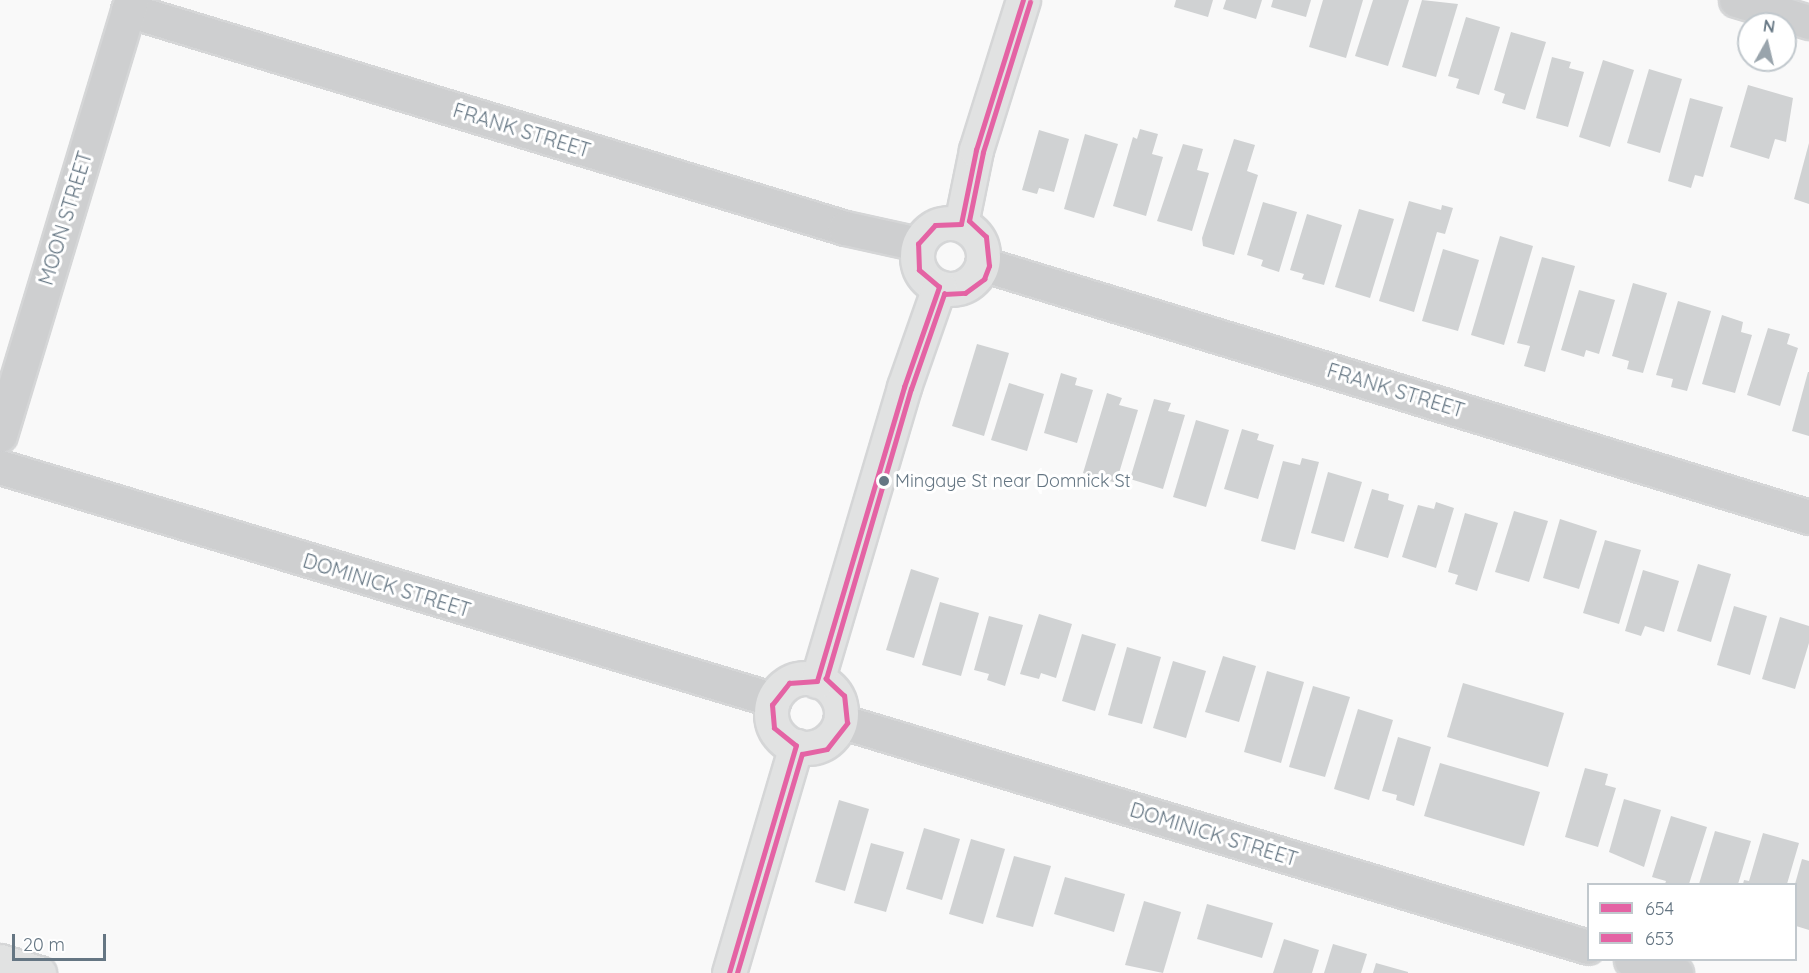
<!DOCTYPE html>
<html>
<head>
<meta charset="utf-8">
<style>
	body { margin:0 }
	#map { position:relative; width:1809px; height:973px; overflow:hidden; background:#f9f9f9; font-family:Quicksand,sans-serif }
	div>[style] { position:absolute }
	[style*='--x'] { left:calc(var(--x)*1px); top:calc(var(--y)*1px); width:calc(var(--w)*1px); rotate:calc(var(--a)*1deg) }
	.building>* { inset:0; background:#d0d2d3 }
	.roads { filter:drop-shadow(2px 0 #d5d6d7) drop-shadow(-2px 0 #d5d6d7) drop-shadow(0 2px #d5d6d7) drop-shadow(0 -2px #d5d6d7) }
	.street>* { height:33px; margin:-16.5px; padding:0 16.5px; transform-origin:16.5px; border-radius:16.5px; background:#cecfd0 }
	.secondary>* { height:33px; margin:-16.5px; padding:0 16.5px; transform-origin:16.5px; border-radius:16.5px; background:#e1e2e2 }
	.secondary>.ring { margin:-16.5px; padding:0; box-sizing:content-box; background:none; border:33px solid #e1e2e2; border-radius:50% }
	.bus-1>* { height:4.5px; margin:-2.25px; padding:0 2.25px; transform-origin:2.25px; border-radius:2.25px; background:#e463a4 }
	.bus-2>* { height:4.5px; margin:-2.25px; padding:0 2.25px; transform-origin:2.25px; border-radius:2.25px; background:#e463a4 }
	.dots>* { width:16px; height:16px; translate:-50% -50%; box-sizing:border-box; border:3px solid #fff; border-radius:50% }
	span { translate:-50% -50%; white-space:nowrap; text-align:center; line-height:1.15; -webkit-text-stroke:6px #fff; paint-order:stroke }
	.bus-label { font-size:18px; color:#657683 }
	.left { translate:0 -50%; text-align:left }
	.street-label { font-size:20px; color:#657683 }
	.legend { position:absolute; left:1587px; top:883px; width:210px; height:78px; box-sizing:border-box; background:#fff; border:2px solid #c1c8cd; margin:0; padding:8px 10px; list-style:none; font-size:18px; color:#657683 }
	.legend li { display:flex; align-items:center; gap:12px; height:30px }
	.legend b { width:30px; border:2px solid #c1c8cd }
	.north { position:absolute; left:1737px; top:12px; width:60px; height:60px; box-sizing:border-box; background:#fff; border:2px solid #c1c8cd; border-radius:50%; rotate:8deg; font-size:16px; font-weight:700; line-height:24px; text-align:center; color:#657683 }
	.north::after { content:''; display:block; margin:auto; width:21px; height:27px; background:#99a4ac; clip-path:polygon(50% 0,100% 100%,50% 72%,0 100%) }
	.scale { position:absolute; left:12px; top:934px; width:94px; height:27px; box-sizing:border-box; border:3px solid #657683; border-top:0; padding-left:8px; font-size:18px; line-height:21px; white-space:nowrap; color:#657683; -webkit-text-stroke:4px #fff; paint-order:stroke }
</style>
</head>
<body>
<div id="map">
	<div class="building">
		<i style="clip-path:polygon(1176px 0,1213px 0,1208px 17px,1174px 7px)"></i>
		<i style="clip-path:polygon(1226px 0,1262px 0,1256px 19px,1223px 9px)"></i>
		<i style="clip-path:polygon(1273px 0,1311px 0,1306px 17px,1271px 7px)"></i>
		<i style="clip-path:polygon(1323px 0,1363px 0,1346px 58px,1309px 47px)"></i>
		<i style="clip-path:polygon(1373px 0,1409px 0,1388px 66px,1355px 56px)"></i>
		<i style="clip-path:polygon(1422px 0,1458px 4px,1436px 77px,1402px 67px)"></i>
		<i style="clip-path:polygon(1466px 17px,1500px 27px,1479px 95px,1456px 88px,1459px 79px,1448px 76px)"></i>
		<i style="clip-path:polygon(1511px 32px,1546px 42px,1525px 110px,1502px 103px,1505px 94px,1494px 90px)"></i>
		<i style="clip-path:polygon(1552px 57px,1571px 62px,1569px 68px,1584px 72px,1568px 127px,1536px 118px)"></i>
		<i style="clip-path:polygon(1603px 60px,1634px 70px,1610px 147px,1579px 137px)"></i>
		<i style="clip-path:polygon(1649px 69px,1682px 79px,1660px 153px,1627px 143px)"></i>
		<i style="clip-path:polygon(1748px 85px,1793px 98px,1786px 142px,1775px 139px,1769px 159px,1730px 147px)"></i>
		<i style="clip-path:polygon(1690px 98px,1723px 107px,1703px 177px,1695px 175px,1691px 188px,1668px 181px)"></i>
		<i style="clip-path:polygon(1140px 129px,1158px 134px,1152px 154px,1163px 157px,1146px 216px,1113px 206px,1133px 137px,1137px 139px)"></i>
		<i style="clip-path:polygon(1039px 130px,1069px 139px,1054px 192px,1039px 188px,1037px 194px,1022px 190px)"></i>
		<i style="clip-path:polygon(1085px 134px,1118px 144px,1094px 218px,1064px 209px)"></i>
		<i style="clip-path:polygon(1234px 139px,1255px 145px,1247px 171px,1258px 175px,1234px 255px,1203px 246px,1202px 238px)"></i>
		<i style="clip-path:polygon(1809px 143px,1809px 204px,1794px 199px)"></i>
		<i style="clip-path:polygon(1183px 144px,1203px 149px,1197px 170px,1209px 173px,1192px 231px,1157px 221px)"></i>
		<i style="clip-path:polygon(1409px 201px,1441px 210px,1442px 205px,1453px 208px,1445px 234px,1437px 232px,1414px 312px,1379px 301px)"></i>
		<i style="clip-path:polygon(1263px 202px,1297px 212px,1279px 272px,1261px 266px,1263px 260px,1247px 255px)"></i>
		<i style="clip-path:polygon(1359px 209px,1394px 219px,1370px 298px,1335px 287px)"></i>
		<i style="clip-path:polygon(1307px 214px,1342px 225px,1324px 285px,1302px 279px,1304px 274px,1290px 270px)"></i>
		<i style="clip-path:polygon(1500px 236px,1533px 246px,1504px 345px,1471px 335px)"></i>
		<i style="clip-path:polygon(1443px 249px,1479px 260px,1458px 331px,1422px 321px)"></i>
		<i style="clip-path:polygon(1542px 257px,1575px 266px,1545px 372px,1524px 366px,1530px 346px,1517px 343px)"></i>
		<i style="clip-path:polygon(1633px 283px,1667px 293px,1643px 373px,1627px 369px,1629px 361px,1612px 356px)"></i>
		<i style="clip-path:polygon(1579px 290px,1615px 300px,1599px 354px,1586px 350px,1584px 357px,1561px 350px)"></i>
		<i style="clip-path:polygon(1678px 301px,1711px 311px,1687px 391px,1671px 387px,1673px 379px,1656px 375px)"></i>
		<i style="clip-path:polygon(1722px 315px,1743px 322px,1741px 332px,1752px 335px,1735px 393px,1702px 384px)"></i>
		<i style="clip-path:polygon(1768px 328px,1790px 334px,1787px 344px,1798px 348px,1780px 406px,1747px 395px)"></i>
		<i style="clip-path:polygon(977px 344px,1009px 353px,984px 436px,952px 426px)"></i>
		<i style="clip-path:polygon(1808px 372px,1809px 372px,1809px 436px,1792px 431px)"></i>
		<i style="clip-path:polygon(1061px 373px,1077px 378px,1075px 385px,1093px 390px,1077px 443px,1044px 433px)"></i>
		<i style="clip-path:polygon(1009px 383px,1044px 394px,1027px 451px,991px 440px)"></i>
		<i style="clip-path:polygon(1107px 393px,1122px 398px,1119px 405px,1138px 410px,1116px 483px,1083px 473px)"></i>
		<i style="clip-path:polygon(1154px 399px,1171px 403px,1168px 411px,1185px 415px,1163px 489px,1130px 479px)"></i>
		<i style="clip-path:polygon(1196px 420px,1229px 430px,1206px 507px,1173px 497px)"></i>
		<i style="clip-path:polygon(1242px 429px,1259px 434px,1257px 440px,1274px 445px,1258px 499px,1224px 489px)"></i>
		<i style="clip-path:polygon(1302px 458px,1319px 462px,1295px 550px,1261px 541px,1283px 461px,1300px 465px)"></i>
		<i style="clip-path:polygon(1328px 472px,1362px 482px,1344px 542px,1311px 533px)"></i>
		<i style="clip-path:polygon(1372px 489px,1389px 494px,1388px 500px,1404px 505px,1388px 558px,1354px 548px)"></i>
		<i style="clip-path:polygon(1436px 502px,1454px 508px,1436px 568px,1402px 557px,1418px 505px,1434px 509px)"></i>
		<i style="clip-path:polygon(1514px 511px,1548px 521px,1529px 582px,1495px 572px)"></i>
		<i style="clip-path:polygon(1465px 513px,1498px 523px,1477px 591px,1455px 584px,1458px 575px,1448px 572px)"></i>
		<i style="clip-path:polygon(1560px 519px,1597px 531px,1579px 589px,1543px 578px)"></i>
		<i style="clip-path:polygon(1605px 540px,1641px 550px,1619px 624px,1583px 613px)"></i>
		<i style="clip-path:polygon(1698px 564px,1731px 574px,1711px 642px,1677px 631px)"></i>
		<i style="clip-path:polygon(911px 569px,939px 578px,914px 658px,886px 650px)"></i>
		<i style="clip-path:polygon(1643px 570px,1679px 581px,1664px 632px,1645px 626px,1641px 636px,1625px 631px)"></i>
		<i style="clip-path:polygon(940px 602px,979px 613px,961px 676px,922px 665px)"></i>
		<i style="clip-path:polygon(1734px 606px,1767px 616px,1750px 675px,1717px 665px)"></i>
		<i style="clip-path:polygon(1039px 614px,1072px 624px,1056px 678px,1041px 673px,1039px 679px,1020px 674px)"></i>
		<i style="clip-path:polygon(989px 616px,1023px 625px,1005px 686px,987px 680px,989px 674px,974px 670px)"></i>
		<i style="clip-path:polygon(1780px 617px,1809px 626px,1809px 643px,1795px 689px,1762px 679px)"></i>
		<i style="clip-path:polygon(1082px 634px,1116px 644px,1095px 711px,1062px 701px)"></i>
		<i style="clip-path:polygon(1127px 647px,1161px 657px,1142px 724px,1108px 715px)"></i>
		<i style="clip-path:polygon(1223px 656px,1256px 666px,1239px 722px,1205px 712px)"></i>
		<i style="clip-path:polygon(1173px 661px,1206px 671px,1186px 738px,1153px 728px)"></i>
		<i style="clip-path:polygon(1267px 671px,1304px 682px,1281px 763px,1244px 752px)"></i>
		<i style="clip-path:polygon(1463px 683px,1564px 713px,1548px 767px,1447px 737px)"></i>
		<i style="clip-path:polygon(1313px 686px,1350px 697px,1325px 777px,1289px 767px)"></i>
		<i style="clip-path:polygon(1358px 709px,1393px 720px,1369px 800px,1334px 789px)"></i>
		<i style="clip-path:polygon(1398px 737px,1431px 747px,1414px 806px,1396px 800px,1397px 795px,1382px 791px)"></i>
		<i style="clip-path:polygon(1440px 763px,1540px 792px,1524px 846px,1424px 816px)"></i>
		<i style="clip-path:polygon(1585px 768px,1608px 774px,1605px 785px,1616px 788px,1598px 847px,1565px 837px)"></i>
		<i style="clip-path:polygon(1624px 799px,1661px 810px,1644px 867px,1609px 852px)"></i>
		<i style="clip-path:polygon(839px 800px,869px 809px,845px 891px,815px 882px)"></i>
		<i style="clip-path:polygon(1671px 816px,1707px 827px,1689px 884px,1665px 884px,1666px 881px,1652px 877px)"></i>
		<i style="clip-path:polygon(924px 828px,960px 839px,942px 900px,906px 889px)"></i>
		<i style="clip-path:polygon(1715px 831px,1751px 841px,1738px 884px,1699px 884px)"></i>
		<i style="clip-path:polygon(1763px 833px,1799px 843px,1787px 884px,1743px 884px,1744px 880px,1749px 881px)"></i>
		<i style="clip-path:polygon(971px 839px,1005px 849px,983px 924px,949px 914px)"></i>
		<i style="clip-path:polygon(871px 843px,904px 852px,886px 912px,854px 903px)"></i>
		<i style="clip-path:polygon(1014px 856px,1051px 866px,1033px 927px,996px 917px)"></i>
		<i style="clip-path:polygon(1802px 859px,1809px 861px,1809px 930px,1796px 926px,1795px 884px)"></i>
		<i style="clip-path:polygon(1065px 877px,1125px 894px,1114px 932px,1054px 914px)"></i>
		<i style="clip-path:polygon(1144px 901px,1181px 912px,1163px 973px,1125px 965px)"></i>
		<i style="clip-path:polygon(1207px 904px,1273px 923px,1262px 958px,1197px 939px)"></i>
		<i style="clip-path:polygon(1284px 939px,1319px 950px,1312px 973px,1273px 973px)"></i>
		<i style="clip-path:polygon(1333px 944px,1367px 954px,1361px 973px,1324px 973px)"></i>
		<i style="clip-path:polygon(1376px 963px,1408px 972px,1408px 973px,1373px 973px)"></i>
	</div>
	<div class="roads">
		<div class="street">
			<i style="--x:1736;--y:0;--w:76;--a:16.8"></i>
			<i style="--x:128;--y:10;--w:749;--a:16.91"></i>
			<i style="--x:845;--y:228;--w:75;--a:12.4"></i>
			<i style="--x:982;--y:264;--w:865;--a:17.01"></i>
			<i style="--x:0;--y:435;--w:454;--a:-73.2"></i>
			<i style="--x:0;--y:467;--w:808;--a:16.75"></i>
			<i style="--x:840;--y:721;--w:781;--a:16.81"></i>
			<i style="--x:1631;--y:960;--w:47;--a:16.1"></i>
		</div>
		<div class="secondary">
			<i class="ring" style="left:917px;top:223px;width:33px;height:33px"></i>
			<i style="--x:961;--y:224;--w:76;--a:-78.5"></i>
			<i style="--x:976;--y:150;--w:157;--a:-72.6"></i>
			<i class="ring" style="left:771px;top:678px;width:37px;height:37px"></i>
			<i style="--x:817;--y:681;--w:307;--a:-73.5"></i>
			<i style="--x:904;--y:387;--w:106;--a:-70.7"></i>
			<i style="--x:0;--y:961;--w:41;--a:17.1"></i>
			<i style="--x:729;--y:973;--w:237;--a:-73.6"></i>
		</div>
	</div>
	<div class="bus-1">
		<i style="--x:729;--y:973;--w:237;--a:-73.6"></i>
		<i style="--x:796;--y:746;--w:28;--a:-141"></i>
		<i style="--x:774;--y:728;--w:23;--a:-95"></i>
		<i style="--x:772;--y:705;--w:28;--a:-52"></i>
		<i style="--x:789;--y:683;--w:28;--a:-4"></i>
		<i style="--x:817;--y:681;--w:307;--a:-73.5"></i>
		<i style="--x:904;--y:387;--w:106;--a:-70.7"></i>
		<i style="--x:939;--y:287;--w:26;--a:-140"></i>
		<i style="--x:919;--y:270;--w:26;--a:-92"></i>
		<i style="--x:918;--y:244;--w:25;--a:-48"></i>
		<i style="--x:935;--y:225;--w:26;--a:-2"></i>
		<i style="--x:961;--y:224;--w:76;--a:-78.5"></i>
		<i style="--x:976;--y:150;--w:157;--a:-72.6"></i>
	</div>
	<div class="bus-2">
		<i style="--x:737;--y:973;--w:228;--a:-73.5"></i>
		<i style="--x:802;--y:754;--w:25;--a:-11"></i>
		<i style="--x:827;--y:749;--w:33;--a:-52"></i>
		<i style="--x:847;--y:723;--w:27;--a:-96"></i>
		<i style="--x:844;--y:696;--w:25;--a:-137"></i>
		<i style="--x:826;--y:679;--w:302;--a:-73.7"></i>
		<i style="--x:911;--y:389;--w:101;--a:-70.8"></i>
		<i style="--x:944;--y:294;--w:21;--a:-3"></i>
		<i style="--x:965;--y:293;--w:24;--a:-36"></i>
		<i style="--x:984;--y:279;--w:14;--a:-69"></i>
		<i style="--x:989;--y:266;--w:29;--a:-96"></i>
		<i style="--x:986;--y:237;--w:23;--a:-137"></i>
		<i style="--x:969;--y:221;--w:70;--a:-78.5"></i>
		<i style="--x:983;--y:152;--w:157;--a:-72.6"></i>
	</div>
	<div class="dots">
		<i style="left:884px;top:481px;background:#657683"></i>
	</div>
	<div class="bus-label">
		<span class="left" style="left:895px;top:481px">Mingaye St near Domnick St</span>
	</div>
	<div class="street-label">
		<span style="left:522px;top:130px;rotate:17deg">FRANK STREET</span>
		<span style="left:65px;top:218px;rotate:-73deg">MOON STREET</span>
		<span style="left:1396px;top:390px;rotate:17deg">FRANK STREET</span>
		<span style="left:387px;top:585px;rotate:17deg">DOMINICK STREET</span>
		<span style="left:1214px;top:834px;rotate:17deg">DOMINICK STREET</span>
	</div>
	<ul class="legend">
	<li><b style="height:8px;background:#e463a4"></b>654</li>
	<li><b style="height:8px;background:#e463a4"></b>653</li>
	</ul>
	<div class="north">N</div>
	<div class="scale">20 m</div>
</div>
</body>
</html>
